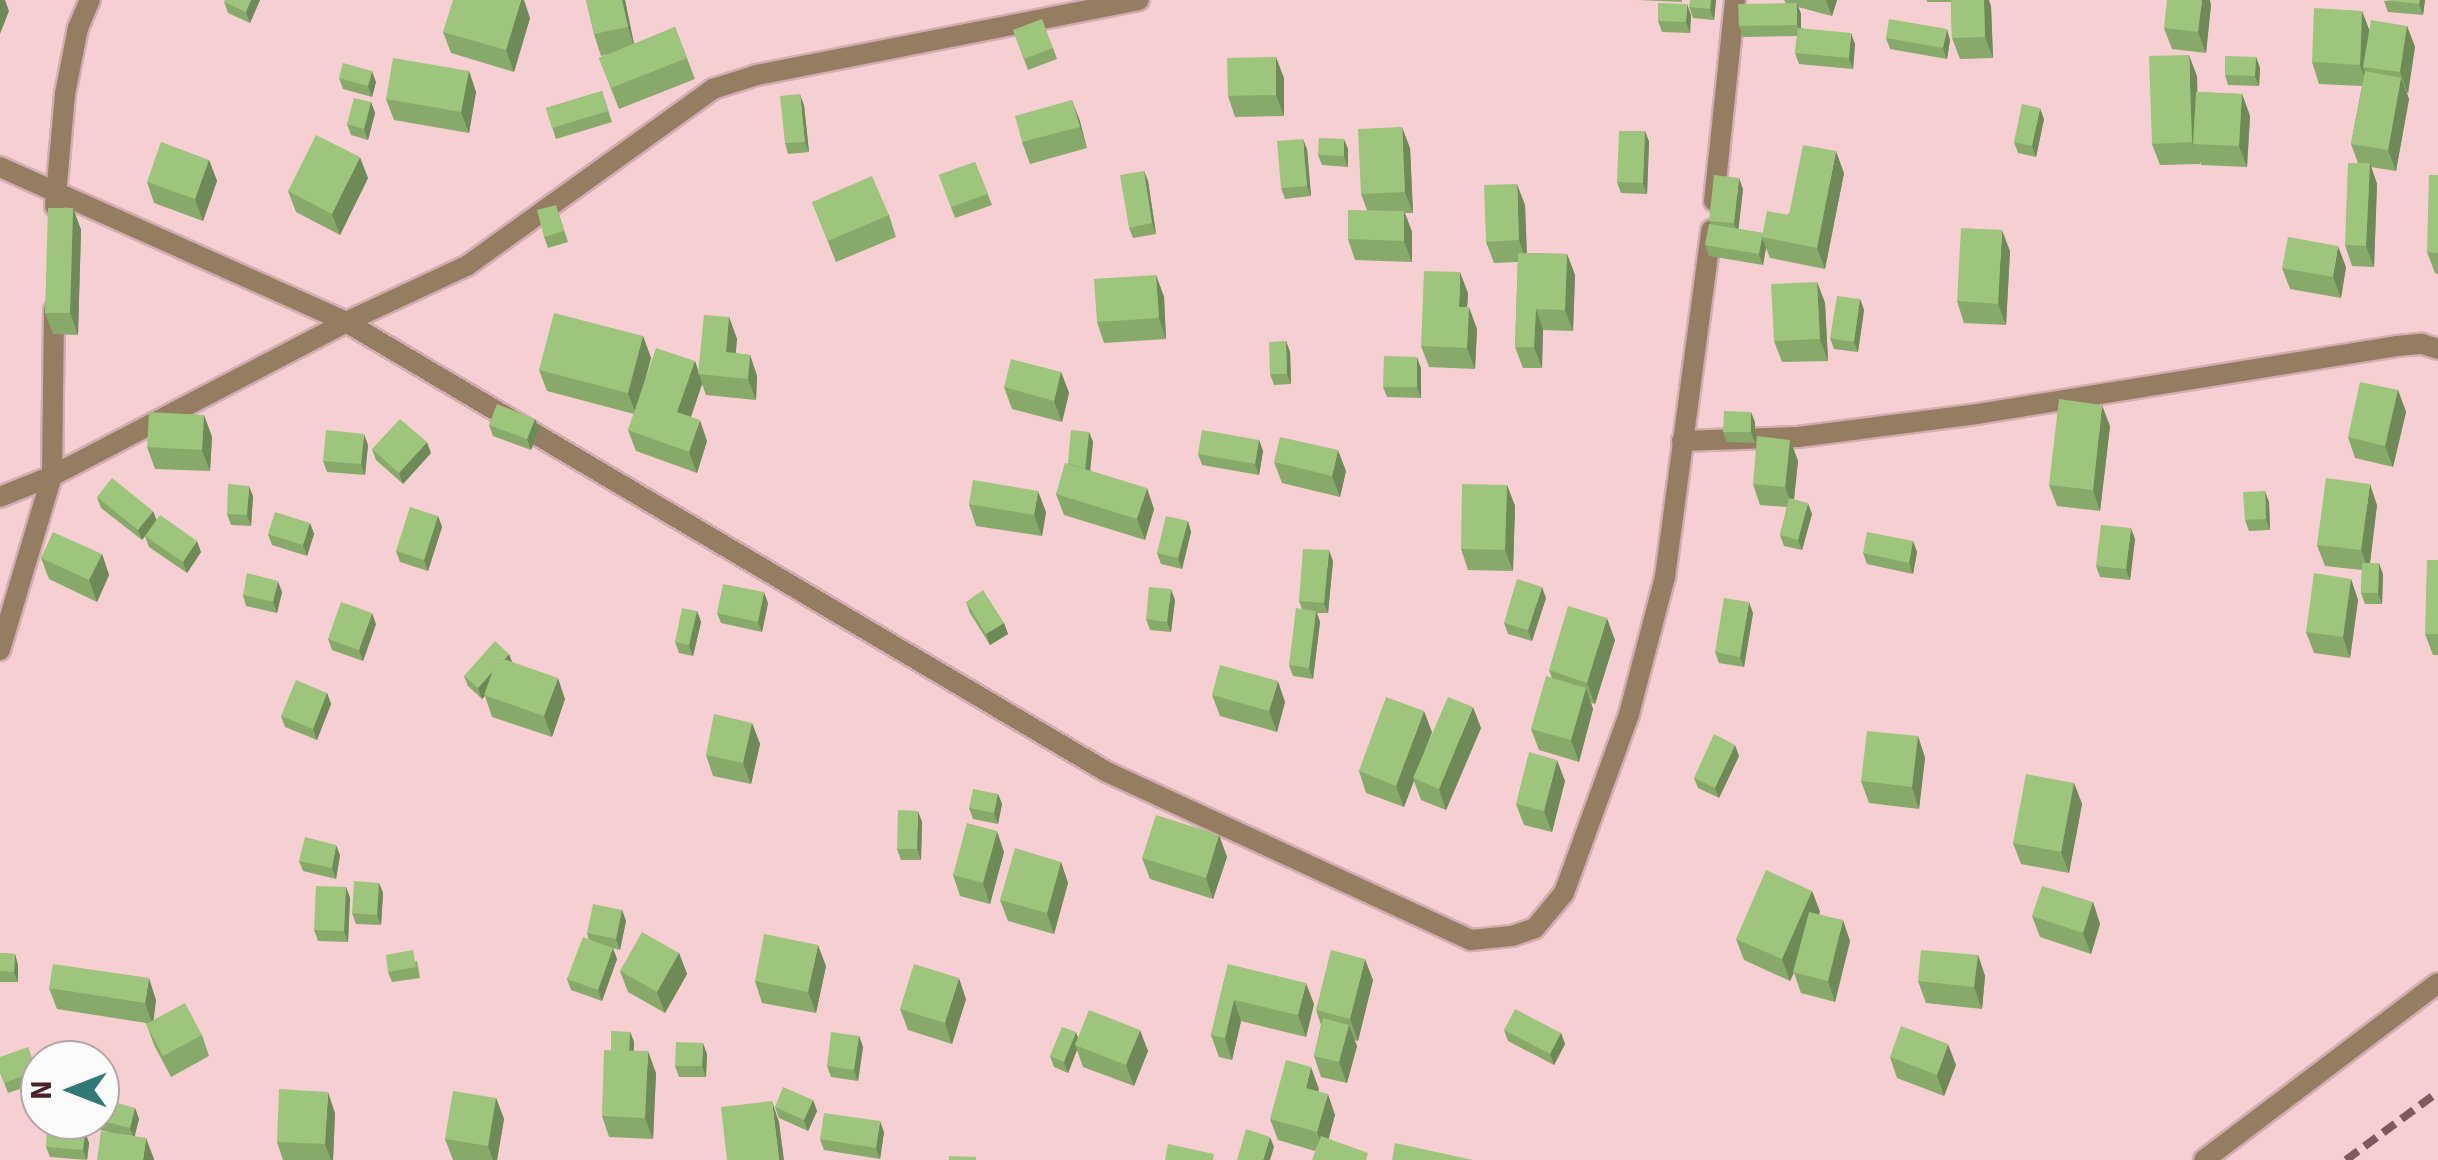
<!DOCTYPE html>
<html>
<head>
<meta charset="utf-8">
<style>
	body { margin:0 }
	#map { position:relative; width:2438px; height:1160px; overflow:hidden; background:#f6cfd3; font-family:Signika,sans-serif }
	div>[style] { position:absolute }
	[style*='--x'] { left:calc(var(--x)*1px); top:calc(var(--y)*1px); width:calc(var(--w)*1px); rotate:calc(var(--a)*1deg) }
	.roads { filter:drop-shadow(2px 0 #d3adb1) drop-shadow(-2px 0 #d3adb1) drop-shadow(0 2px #d3adb1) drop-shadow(0 -2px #d3adb1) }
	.minor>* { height:20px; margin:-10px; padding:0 10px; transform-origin:10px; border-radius:10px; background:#947d61 }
	.rail>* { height:8px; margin-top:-4px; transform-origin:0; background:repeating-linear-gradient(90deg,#7e595e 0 15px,transparent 0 23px) }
	.wall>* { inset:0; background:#87a96a }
	.shaded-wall>* { inset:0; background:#6e8a56 }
	.building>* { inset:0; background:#9dc57b }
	span { translate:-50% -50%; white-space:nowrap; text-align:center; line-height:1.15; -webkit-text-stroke:9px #fbfbfb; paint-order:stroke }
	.north { position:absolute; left:20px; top:1040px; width:100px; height:100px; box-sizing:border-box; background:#fbfbfb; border:2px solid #b3a5a7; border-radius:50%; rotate:270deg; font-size:28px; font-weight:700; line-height:40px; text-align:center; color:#482429 }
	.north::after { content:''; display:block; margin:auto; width:35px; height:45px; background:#307976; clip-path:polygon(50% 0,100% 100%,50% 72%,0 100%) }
</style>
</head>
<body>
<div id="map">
	<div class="roads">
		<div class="minor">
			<i style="--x:0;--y:167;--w:379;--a:24.1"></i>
			<i style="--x:346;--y:322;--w:884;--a:30.6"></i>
			<i style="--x:1107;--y:772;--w:401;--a:24.8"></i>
			<i style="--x:1471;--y:940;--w:41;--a:-5.6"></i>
			<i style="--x:1512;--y:936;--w:24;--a:-19"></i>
			<i style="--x:1535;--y:928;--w:45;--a:-50.4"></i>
			<i style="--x:1564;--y:893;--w:190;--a:-70"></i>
			<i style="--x:1629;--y:714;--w:142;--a:-75.3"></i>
			<i style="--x:1665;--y:577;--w:350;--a:-82.4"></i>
			<i style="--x:1714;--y:201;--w:202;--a:-84"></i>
			<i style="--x:55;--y:206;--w:112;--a:-84.9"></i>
			<i style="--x:65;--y:94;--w:67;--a:-78.9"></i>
			<i style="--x:78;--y:28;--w:30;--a:-67"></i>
			<i style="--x:1682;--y:441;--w:116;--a:-2"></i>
			<i style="--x:1798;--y:437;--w:180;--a:-7.3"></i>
			<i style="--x:1977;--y:414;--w:425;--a:-9.2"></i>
			<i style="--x:2397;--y:346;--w:25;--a:-5"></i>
			<i style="--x:2422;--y:344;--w:17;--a:17"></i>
			<i style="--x:0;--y:497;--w:56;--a:-22"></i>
			<i style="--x:52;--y:476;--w:332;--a:-27.6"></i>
			<i style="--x:346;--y:322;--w:135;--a:-25"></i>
			<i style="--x:468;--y:265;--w:302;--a:-35.7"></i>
			<i style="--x:713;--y:89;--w:46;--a:-17.7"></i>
			<i style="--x:757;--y:75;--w:389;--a:-11.1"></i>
			<i style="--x:0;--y:650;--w:182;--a:-73.4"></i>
			<i style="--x:52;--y:476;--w:166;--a:-89.3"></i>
			<i style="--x:2204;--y:1160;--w:293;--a:-37.1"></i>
		</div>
	</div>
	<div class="rail">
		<i style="--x:2346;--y:1160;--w:114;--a:-36.5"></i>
	</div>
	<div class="wall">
		<i style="clip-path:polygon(260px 0,250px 23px,228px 13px,224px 2px)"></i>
		<i style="clip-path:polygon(586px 0,625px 0,634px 44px,675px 27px,695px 79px,619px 109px,599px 58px,609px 54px,601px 56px,594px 34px)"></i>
		<i style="clip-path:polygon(1637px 0,1682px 0,1682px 2px)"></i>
		<i style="clip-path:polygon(1716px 0,1714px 20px,1693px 18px,1689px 7px)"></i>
		<i style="clip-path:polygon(1784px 0,1837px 0,1832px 16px,1798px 7px,1801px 14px,1801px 28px,1855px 44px,1853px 69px,1799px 64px,1795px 53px,1797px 36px,1743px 37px,1739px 26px,1786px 3px)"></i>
		<i style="clip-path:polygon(1927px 0,1984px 0,1991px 6px,1993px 58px,1960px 59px,1952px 38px,1951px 2px,1927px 2px)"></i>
		<i style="clip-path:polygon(2425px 0,2423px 15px,2388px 12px,2384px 1px)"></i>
		<i style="clip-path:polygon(2211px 5px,2206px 53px,2172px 49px,2164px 28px)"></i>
		<i style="clip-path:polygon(2362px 11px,2369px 30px,2407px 26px,2415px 47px,2407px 94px,2409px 99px,2396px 171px,2371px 167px,2377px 184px,2374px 267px,2352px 266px,2345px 245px,2358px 163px,2351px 144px,2362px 86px,2319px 84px,2312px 62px)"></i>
		<i style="clip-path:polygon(1691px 15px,1690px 33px,1662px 32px,1658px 21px)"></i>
		<i style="clip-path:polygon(530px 18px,514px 72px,451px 53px,443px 32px)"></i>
		<i style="clip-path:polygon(1013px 30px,1053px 48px,1057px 59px,1028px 70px)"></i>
		<i style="clip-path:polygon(1886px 38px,1950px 40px,1947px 59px,1890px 49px)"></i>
		<i style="clip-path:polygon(2256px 57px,2260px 68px,2259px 86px,2228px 85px,2225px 75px)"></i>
		<i style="clip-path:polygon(469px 71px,476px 92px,469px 133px,394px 120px,386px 99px)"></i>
		<i style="clip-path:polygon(2197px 76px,2197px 92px,2242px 94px,2250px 116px,2247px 167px,2201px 165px,2200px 161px,2200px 164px,2160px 165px,2152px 144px)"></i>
		<i style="clip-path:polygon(339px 78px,376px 82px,372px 97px,343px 89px)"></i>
		<i style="clip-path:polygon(1284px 78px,1284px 116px,1235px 117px,1228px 96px)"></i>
		<i style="clip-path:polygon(602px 91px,612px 122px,556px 139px,546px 108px)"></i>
		<i style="clip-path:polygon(1072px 100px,1087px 148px,1030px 164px,1022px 142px)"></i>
		<i style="clip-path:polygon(371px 102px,375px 113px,368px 140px,351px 135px,347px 124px)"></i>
		<i style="clip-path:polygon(804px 105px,809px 152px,788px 154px,785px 143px)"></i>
		<i style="clip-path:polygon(2044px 119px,2036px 157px,2018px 153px,2014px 142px)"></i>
		<i style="clip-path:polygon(1645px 131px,1649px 142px,1647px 194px,1621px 193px,1617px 182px)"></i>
		<i style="clip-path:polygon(1410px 148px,1413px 213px,1405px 213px,1412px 232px,1412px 262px,1355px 260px,1348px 239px,1367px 210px,1361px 194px)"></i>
		<i style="clip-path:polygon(1307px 149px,1311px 196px,1285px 199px,1281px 188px)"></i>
		<i style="clip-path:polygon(1348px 149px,1348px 167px,1322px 165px,1318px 155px)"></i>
		<i style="clip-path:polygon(209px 160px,217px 181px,203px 221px,154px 203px,147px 182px)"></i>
		<i style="clip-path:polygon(975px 162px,992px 205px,955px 218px,939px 175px)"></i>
		<i style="clip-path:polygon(1144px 171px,1148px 181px,1156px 234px,1133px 238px,1129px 228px)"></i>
		<i style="clip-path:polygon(1844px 173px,1825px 269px,1770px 258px,1766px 248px,1763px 265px,1709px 256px,1705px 245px,1710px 224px,1709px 221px,1743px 189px,1738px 229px,1763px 233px)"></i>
		<i style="clip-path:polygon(2438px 175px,2438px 274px,2435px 273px,2427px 252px)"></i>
		<i style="clip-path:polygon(368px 178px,340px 235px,296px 212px,288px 191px)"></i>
		<i style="clip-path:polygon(812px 202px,889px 215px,896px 237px,836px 262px)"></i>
		<i style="clip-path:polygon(556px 205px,568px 242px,548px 248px,544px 237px)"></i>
		<i style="clip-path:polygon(1525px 205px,1527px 253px,1567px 254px,1575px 275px,1573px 331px,1543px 330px,1542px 368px,1523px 368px,1515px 347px,1518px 262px,1494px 263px,1486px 242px)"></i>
		<i style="clip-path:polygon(73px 208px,81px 230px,78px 335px,53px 334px,45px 313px)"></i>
		<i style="clip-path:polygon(2010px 251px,2006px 325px,1964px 323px,1957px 301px)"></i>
		<i style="clip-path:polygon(2346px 267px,2341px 298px,2290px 289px,2282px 268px)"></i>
		<i style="clip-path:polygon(1156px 275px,1164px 297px,1166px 339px,1104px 343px,1097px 322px)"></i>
		<i style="clip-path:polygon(1817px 282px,1825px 303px,1828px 361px,1782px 362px,1774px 341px)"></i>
		<i style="clip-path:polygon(1468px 293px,1467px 307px,1477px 329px,1475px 369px,1429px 367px,1421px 346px)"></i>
		<i style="clip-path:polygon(1860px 299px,1864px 310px,1858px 352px,1834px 349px,1830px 338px)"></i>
		<i style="clip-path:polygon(729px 317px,737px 339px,735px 353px,750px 355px,757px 376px,756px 400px,706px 395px,702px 384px,691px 417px,707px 441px,697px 473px,636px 451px,628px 430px,634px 414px,547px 391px,539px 370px,643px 336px,651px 358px,643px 388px,695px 361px,699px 372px)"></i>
		<i style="clip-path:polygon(1286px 341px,1290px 352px,1291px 384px,1274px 385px,1270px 374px)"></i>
		<i style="clip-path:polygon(1421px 368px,1421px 398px,1387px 397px,1383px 387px)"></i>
		<i style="clip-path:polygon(1061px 372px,1069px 393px,1062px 422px,1012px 409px,1004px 387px)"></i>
		<i style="clip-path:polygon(2398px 390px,2406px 412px,2393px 467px,2355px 458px,2348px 437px)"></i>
		<i style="clip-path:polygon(204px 415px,212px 437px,210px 471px,155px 469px,147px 447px)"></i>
		<i style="clip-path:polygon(535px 419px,539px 429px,531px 450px,493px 436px,489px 425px)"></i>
		<i style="clip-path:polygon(1755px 422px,1755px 443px,1727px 442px,1723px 432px)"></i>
		<i style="clip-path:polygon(2110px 426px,2100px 511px,2057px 506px,2049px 485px)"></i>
		<i style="clip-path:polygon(1089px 432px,1093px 442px,1090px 470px,1154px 509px,1145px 540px,1064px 515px,1056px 494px,1068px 463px)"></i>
		<i style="clip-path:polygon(1259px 440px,1263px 451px,1259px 475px,1202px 465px,1198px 454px)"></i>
		<i style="clip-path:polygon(1790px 440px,1798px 461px,1794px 499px,1812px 514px,1802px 550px,1784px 546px,1780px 535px,1787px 507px,1760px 505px,1753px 484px)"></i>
		<i style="clip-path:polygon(368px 445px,365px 475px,327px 472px,323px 461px)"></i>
		<i style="clip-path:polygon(372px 449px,431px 453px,403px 484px,376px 460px)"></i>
		<i style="clip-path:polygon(1274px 462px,1346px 471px,1340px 497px,1282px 483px)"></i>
		<i style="clip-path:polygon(1507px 485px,1515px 506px,1513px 571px,1468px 570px,1461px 549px)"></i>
		<i style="clip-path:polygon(253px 496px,251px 526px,231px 525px,227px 514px)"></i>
		<i style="clip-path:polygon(97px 497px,156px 520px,201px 552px,187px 573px,149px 547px,145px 536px,142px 540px,101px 508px)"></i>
		<i style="clip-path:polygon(2269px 502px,2270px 530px,2249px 531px,2245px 520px)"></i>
		<i style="clip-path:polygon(969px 504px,1046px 512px,1042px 536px,976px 526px)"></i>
		<i style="clip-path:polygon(2377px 505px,2370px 563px,2383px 574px,2382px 604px,2365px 604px,2361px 593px,2362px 570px,2325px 566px,2317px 545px)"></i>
		<i style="clip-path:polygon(438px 516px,442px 527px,428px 571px,400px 562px,396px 551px)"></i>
		<i style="clip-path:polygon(1188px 521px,1191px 532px,1182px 569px,1161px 564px,1157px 553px)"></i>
		<i style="clip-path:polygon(310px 523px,314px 534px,307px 556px,272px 545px,268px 534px)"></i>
		<i style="clip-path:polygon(2135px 539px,2130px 580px,2100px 577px,2096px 566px)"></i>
		<i style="clip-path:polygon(1913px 541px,1917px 552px,1913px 574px,1867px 564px,1863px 553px)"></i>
		<i style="clip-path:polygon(102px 554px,109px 575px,97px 602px,49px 579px,41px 558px)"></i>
		<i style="clip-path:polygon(2438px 560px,2438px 655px,2433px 655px,2425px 634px)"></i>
		<i style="clip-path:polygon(1333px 561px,1328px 613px,1317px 613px,1320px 622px,1313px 679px,1293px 676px,1289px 665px,1302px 609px,1299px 601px)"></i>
		<i style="clip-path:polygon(2351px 579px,2358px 600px,2350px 658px,2314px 653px,2306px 632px)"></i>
		<i style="clip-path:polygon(282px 592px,277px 613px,246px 606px,243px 595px)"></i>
		<i style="clip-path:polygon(1546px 598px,1532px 641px,1508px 634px,1504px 623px)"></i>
		<i style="clip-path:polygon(1175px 600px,1171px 632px,1150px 630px,1146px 619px)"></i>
		<i style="clip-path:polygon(966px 602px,1004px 623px,1008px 634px,990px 645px,970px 613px)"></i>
		<i style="clip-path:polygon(768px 603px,762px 632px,721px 623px,717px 613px)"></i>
		<i style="clip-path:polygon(697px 611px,701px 622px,693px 656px,679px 653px,675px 642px)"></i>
		<i style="clip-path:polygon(1753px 613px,1744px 667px,1719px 663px,1715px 652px)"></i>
		<i style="clip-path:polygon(376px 624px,363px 661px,332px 650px,328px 639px)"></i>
		<i style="clip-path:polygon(1615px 640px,1595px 704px,1591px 703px,1593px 709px,1579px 762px,1539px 750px,1531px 729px,1552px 678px,1549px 670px)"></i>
		<i style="clip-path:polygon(512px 662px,565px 699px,552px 737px,492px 717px,485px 696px,482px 699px,468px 686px,464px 676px)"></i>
		<i style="clip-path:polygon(327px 693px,331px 704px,317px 740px,285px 727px,281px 716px)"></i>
		<i style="clip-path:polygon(1212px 695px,1285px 702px,1277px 732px,1220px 716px)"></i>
		<i style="clip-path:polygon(752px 723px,760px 744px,751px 784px,713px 776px,706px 755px)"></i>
		<i style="clip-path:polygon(1481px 728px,1446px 810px,1421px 800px,1414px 781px,1404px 807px,1366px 793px,1359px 771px,1432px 732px,1425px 750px)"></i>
		<i style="clip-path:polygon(1918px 736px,1925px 758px,1919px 809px,1869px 803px,1861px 781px)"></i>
		<i style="clip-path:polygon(1739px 756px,1719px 798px,1698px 788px,1694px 778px)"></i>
		<i style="clip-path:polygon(1565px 781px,1552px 832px,1524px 825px,1516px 804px)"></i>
		<i style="clip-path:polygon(2074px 783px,2082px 804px,2069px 873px,2021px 864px,2013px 843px)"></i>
		<i style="clip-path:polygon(998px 794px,1002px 804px,998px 824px,973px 819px,969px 808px)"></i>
		<i style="clip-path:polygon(922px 822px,921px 860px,901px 860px,897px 849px)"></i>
		<i style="clip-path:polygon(1219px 835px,1227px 857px,1213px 899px,1150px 879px,1142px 858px)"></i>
		<i style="clip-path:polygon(1004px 852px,990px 904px,960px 896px,953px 875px)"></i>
		<i style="clip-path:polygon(340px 855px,336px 879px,303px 871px,299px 861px)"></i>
		<i style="clip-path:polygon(1061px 862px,1068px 883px,1054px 934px,1008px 921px,1000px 900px)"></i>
		<i style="clip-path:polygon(379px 883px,383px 893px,381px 925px,356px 924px,352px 913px)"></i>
		<i style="clip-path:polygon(346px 887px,350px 898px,348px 942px,318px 941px,314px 930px)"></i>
		<i style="clip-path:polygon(1812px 891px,1820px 912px,1819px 914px,1850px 941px,1835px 1002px,1801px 993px,1794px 973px,1790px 981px,1744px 960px,1736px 939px)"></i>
		<i style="clip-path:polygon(2093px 902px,2100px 924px,2091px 954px,2040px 937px,2032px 916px)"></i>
		<i style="clip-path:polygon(622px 910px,626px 921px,620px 950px,612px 948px,617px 959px,602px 1001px,571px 990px,567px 979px,589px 940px,587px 933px)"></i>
		<i style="clip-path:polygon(0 953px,15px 954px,18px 965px,18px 982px,0 982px)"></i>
		<i style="clip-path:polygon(679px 953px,687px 974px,665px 1013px,628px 992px,620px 971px)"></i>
		<i style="clip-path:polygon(1978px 955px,1985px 976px,1982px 1009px,1926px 1003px,1918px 981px)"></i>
		<i style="clip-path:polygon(417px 961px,420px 978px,392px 982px,388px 972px)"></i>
		<i style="clip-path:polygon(1228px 964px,1314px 1004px,1306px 1037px,1241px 1021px,1232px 1060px,1219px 1057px,1211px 1035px)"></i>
		<i style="clip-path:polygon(826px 966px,816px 1013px,762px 1003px,755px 981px)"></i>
		<i style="clip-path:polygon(1373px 980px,1358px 1041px,1354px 1040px,1357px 1046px,1347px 1083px,1321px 1077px,1314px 1056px,1321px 1025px,1316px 1010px)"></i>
		<i style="clip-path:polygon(49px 988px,156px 1000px,153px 1020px,202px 1035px,209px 1056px,171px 1077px,154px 1045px,146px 1023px,57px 1009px)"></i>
		<i style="clip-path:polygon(966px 999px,952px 1044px,908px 1030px,900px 1009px)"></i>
		<i style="clip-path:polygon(1504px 1030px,1561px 1033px,1565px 1044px,1554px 1065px,1508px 1041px)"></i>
		<i style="clip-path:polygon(630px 1032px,634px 1042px,634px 1051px,656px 1073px,653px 1139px,609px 1137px,602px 1116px)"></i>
		<i style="clip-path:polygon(859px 1036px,863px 1047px,858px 1081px,831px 1077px,827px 1066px)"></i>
		<i style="clip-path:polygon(1078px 1038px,1148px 1051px,1134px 1086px,1083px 1067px,1077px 1050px,1068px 1073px,1054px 1067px,1050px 1056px)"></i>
		<i style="clip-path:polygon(28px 1047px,40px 1082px,8px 1093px,0 1072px)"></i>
		<i style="clip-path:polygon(707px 1054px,706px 1077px,679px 1077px,675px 1066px)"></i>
		<i style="clip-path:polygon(1890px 1057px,1956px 1065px,1944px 1096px,1897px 1078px)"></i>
		<i style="clip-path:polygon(1319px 1089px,1318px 1091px,1335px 1115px,1315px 1151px,1278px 1140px,1270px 1119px)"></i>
		<i style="clip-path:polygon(496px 1098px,504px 1119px,497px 1160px,453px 1160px,445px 1139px)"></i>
		<i style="clip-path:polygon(813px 1100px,817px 1111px,808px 1131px,779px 1118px,775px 1107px)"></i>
		<i style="clip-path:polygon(135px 1108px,139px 1119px,134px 1136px,111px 1133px,90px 1127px,87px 1120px,100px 1120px)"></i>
		<i style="clip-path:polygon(335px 1113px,333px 1160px,283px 1160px,277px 1142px)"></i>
		<i style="clip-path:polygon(85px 1132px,89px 1143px,87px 1160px,50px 1157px,46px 1147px)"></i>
		<i style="clip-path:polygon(884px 1132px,880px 1159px,824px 1150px,820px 1139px)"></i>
	</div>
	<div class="shaded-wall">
		<i style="clip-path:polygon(0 0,5px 0,9px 11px,0 34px)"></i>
		<i style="clip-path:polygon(251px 0,260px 0,250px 23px,246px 12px)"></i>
		<i style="clip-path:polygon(521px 0,524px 0,530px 18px,514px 72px,506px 50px)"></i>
		<i style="clip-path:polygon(622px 0,625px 0,635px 49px,628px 27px)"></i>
		<i style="clip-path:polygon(1711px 0,1716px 0,1714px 20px,1710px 9px)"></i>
		<i style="clip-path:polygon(1826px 0,1837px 0,1832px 16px)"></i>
		<i style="clip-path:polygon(1984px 0,1989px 0,1991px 6px,1993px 58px,1985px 37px)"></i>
		<i style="clip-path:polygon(2202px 0,2210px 0,2211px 5px,2206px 53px,2198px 32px)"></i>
		<i style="clip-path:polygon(2420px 0,2425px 0,2423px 15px,2419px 4px)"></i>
		<i style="clip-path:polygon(1797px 3px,1801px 14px,1801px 36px,1797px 25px)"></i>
		<i style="clip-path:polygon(1687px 4px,1691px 15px,1690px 33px,1686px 22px)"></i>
		<i style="clip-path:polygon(2362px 11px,2370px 32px,2363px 67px,2368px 79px,2368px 86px,2360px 65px)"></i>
		<i style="clip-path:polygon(2407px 26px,2415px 47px,2408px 94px,2400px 72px)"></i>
		<i style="clip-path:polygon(1947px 29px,1950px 40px,1947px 59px,1943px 48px)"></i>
		<i style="clip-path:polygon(1851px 33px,1855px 44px,1853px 69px,1849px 58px)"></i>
		<i style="clip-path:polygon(2189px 55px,2197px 76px,2199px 144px,2193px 144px,2200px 164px,2192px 142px)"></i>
		<i style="clip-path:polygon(1276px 57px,1284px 78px,1284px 116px,1276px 95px)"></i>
		<i style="clip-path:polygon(2256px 57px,2260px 68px,2259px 86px,2255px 76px)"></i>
		<i style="clip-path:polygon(372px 71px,376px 82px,372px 97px,368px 86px)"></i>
		<i style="clip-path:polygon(469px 71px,476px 92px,469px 133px,461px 112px)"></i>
		<i style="clip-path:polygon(2401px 78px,2409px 99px,2396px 171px,2388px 150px)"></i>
		<i style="clip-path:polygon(800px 94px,804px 105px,809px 152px,805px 142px)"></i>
		<i style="clip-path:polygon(2242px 94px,2250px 116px,2247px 167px,2239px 146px)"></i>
		<i style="clip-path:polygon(1072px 100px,1080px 121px,1087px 148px,1080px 127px)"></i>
		<i style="clip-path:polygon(371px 102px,375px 113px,368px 140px,364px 129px)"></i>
		<i style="clip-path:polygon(2040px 108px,2044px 119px,2036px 157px,2032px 146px)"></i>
		<i style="clip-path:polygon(1402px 127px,1410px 148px,1413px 213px,1405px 192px)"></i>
		<i style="clip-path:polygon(1645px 131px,1649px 142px,1647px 194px,1643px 183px)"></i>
		<i style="clip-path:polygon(1303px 139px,1307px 149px,1311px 196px,1307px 186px)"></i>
		<i style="clip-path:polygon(1344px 139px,1348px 149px,1348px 167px,1344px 156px)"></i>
		<i style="clip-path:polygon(1836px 151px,1844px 173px,1825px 269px,1817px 248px)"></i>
		<i style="clip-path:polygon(360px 157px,368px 178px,340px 235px,332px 214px)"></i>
		<i style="clip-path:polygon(209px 160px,217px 181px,203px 221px,195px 199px)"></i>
		<i style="clip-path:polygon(2370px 163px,2377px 184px,2374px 267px,2366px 246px)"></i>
		<i style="clip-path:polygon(1144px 171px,1148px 181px,1156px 234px,1152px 223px)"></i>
		<i style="clip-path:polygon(1739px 178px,1743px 189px,1738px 234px,1734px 223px)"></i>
		<i style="clip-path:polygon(1517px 184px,1525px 205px,1527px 262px,1519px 240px)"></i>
		<i style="clip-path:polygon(73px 208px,81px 230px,78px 335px,70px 313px)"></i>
		<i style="clip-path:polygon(1404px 211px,1412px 232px,1412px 262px,1404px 241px)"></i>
		<i style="clip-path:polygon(2002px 230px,2010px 251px,2006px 325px,1998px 304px)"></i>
		<i style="clip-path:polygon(1762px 237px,1766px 248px,1763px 265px,1759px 254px)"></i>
		<i style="clip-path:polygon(2338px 246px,2346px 267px,2341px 298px,2333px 277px)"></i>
		<i style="clip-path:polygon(1567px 254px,1575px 275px,1573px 331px,1565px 310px)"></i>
		<i style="clip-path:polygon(1460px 272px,1468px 293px,1466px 328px,1459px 307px)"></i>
		<i style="clip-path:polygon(1156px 275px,1164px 297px,1166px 339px,1159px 318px)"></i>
		<i style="clip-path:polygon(1817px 282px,1825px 303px,1828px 361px,1820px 339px)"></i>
		<i style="clip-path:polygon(1860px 299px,1864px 310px,1858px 352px,1854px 342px)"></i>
		<i style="clip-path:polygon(1469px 307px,1477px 329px,1475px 369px,1467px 348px)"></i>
		<i style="clip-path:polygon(1536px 309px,1543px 330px,1542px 368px,1534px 347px)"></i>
		<i style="clip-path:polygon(729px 317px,737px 339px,734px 374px,726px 352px)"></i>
		<i style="clip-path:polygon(643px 336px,651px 358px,636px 414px,628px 393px)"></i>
		<i style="clip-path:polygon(1286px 341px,1290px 352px,1291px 384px,1287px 374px)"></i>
		<i style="clip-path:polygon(750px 355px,757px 376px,756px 400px,748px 379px)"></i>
		<i style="clip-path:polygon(1417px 357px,1421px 368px,1421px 398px,1417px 387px)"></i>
		<i style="clip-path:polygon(695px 361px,702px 384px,685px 434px,677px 412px)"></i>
		<i style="clip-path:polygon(1061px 372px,1069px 393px,1062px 422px,1054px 401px)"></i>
		<i style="clip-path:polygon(2398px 390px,2406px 412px,2393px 467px,2385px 446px)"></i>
		<i style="clip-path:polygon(2102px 405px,2110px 426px,2100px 511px,2093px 490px)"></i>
		<i style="clip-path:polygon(1751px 412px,1755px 422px,1755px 443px,1751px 432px)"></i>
		<i style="clip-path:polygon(204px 415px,212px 437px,210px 471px,202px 450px)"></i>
		<i style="clip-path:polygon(535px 419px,539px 429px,531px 450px,527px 439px)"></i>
		<i style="clip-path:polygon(700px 420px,707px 441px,697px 473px,689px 452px)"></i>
		<i style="clip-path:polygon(1089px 432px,1093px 442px,1089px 483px,1085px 473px)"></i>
		<i style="clip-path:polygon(364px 434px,368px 445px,365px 475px,361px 464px)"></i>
		<i style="clip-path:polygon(1259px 440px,1263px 451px,1259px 475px,1255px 464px)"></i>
		<i style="clip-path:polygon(1790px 440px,1798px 461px,1793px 508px,1785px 487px)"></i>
		<i style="clip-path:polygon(427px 442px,431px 453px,403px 484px,399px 473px)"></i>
		<i style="clip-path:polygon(1338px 450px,1346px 471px,1340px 497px,1332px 476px)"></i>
		<i style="clip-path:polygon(2370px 484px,2377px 505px,2369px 571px,2361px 550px)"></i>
		<i style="clip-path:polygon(1507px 485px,1515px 506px,1513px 571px,1505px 550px)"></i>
		<i style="clip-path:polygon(249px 486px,253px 496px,251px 526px,247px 515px)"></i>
		<i style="clip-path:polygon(1147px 488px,1154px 509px,1145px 540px,1137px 519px)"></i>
		<i style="clip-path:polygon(1038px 491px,1046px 512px,1042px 536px,1034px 515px)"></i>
		<i style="clip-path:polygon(2265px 491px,2269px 502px,2270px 530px,2266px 519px)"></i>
		<i style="clip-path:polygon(1808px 503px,1812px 514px,1802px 550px,1798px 540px)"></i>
		<i style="clip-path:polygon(153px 511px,157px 521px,142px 540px,138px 530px)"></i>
		<i style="clip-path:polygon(438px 516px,442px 527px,428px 571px,424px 560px)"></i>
		<i style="clip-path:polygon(1188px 521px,1191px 532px,1182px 569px,1178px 558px)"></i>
		<i style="clip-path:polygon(310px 523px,314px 534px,307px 556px,303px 545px)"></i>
		<i style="clip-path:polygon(2131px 528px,2135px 539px,2130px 580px,2126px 569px)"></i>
		<i style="clip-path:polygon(197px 541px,201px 552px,187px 573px,183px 562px)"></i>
		<i style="clip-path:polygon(1913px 541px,1917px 552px,1913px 574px,1909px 563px)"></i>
		<i style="clip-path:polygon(1329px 550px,1333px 561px,1328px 613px,1324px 603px)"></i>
		<i style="clip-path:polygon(102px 554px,109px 575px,97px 602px,89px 580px)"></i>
		<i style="clip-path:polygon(2379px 563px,2383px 574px,2382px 604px,2378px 593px)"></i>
		<i style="clip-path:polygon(2351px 579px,2358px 600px,2350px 658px,2343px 637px)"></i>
		<i style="clip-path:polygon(278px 581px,282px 592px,277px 613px,273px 602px)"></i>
		<i style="clip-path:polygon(1542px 587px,1546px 598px,1532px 641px,1528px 630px)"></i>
		<i style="clip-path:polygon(1171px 589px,1175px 600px,1171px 632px,1167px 622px)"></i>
		<i style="clip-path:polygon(764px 592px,768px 603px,762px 632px,758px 622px)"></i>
		<i style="clip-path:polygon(1749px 602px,1753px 613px,1744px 667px,1740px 657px)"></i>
		<i style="clip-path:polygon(697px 611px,701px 622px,693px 656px,689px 645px)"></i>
		<i style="clip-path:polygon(1316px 611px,1320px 622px,1313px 679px,1309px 668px)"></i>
		<i style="clip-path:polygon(372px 613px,376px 624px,363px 661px,359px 650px)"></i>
		<i style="clip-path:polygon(1607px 618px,1615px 640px,1595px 704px,1587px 683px)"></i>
		<i style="clip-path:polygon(1004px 623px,1008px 634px,990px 645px,986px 634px)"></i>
		<i style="clip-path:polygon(509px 654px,513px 664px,482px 699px,478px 688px)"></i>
		<i style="clip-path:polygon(558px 678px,565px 699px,552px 737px,544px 716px)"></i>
		<i style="clip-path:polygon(1278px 681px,1285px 702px,1277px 732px,1269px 711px)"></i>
		<i style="clip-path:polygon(1586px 688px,1593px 709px,1579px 762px,1571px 740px)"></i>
		<i style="clip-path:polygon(327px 693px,331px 704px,317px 740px,313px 729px)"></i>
		<i style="clip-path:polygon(1473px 707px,1481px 728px,1446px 810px,1439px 789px)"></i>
		<i style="clip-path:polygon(1424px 711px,1432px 732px,1404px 807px,1396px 786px)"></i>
		<i style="clip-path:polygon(752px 723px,760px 744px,751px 784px,743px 763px)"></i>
		<i style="clip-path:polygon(1918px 736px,1925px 758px,1919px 809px,1912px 787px)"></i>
		<i style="clip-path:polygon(1735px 745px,1739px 756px,1719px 798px,1715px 788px)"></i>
		<i style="clip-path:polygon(1557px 760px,1565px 781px,1552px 832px,1544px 811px)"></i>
		<i style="clip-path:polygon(2074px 783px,2082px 804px,2069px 873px,2061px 852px)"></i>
		<i style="clip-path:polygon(998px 794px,1002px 804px,998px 824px,994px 813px)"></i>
		<i style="clip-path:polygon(918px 811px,922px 822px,921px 860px,917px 849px)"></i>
		<i style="clip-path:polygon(997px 831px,1004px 852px,990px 904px,983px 883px)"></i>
		<i style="clip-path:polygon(1219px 835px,1227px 857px,1213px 899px,1206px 878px)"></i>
		<i style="clip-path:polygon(336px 845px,340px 855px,336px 879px,332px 868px)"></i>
		<i style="clip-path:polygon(1061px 862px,1068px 883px,1054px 934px,1047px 913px)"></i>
		<i style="clip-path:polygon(379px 883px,383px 893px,381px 925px,377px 915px)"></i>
		<i style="clip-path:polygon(346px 887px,350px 898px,348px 942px,344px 931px)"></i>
		<i style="clip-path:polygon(1812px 891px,1820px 912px,1790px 981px,1782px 959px)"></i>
		<i style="clip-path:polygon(2093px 902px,2100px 924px,2091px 954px,2083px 933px)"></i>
		<i style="clip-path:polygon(622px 910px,626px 921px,620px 950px,616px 939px)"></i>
		<i style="clip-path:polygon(1843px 920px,1850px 941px,1835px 1002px,1828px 981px)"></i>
		<i style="clip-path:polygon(818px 945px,826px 966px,816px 1013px,808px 992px)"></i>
		<i style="clip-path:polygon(613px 948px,617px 959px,602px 1001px,598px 990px)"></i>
		<i style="clip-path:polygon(679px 953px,687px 974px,665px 1013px,657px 992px)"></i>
		<i style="clip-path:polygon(15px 954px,18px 965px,18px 982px,14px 972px)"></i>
		<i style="clip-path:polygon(1978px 955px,1985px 976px,1982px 1009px,1974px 987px)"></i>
		<i style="clip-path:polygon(1365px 959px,1373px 980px,1358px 1041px,1350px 1019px)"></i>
		<i style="clip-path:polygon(149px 978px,156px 1000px,153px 1025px,145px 1003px)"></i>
		<i style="clip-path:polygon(959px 978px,966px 999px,952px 1044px,945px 1023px)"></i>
		<i style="clip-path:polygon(1306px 983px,1314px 1004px,1306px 1037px,1298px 1015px)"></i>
		<i style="clip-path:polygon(1234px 1000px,1241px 1021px,1232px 1060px,1225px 1038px)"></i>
		<i style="clip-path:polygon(1349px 1025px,1357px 1046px,1347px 1083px,1339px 1062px)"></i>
		<i style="clip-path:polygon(1140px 1030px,1148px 1051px,1134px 1086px,1126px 1065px)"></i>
		<i style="clip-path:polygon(630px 1032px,634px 1042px,633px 1068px,629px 1058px)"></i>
		<i style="clip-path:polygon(1076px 1032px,1080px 1043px,1075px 1045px,1077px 1050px,1068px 1073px,1064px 1062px)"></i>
		<i style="clip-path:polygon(1561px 1033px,1565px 1044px,1554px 1065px,1550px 1054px)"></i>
		<i style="clip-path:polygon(859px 1036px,863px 1047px,858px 1081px,854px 1070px)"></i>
		<i style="clip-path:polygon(703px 1043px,707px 1054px,706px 1077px,702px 1066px)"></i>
		<i style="clip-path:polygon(1948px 1044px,1956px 1065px,1944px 1096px,1937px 1075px)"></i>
		<i style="clip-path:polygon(648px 1051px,656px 1073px,653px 1139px,645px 1118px)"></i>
		<i style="clip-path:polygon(1311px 1067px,1319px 1089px,1313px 1109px,1306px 1088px)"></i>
		<i style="clip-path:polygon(328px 1092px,335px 1113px,333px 1160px,331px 1160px,325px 1144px)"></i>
		<i style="clip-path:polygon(1328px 1094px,1335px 1115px,1325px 1153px,1317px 1132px)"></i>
		<i style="clip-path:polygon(496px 1098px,504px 1119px,497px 1160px,493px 1160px,488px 1146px)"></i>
		<i style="clip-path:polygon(813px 1100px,817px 1111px,808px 1131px,804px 1120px)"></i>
		<i style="clip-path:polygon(772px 1101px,779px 1122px,784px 1160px,779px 1160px)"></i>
		<i style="clip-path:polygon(135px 1108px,139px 1119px,134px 1139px,130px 1128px)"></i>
		<i style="clip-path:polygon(880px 1121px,884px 1132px,880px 1159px,876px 1148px)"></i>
		<i style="clip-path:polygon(85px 1132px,89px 1143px,87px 1160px,83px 1150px)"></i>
		<i style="clip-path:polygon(1270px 1137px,1274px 1147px,1270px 1160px,1263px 1160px)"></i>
		<i style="clip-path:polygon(146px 1138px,154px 1159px,154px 1160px,143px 1160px)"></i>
	</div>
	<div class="building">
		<i style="clip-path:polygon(225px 0,251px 0,246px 12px,224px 2px)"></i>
		<i style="clip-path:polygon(453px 0,521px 0,506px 50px,443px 32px)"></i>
		<i style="clip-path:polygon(586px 0,622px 0,628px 27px,594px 34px)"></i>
		<i style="clip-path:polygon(1690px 0,1711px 0,1710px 9px,1689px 7px)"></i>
		<i style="clip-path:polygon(1951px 0,1984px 0,1985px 37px,1952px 38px)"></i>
		<i style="clip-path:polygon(2167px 0,2202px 0,2198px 32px,2164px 28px)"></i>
		<i style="clip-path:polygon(2384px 0,2420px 0,2419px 4px)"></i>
		<i style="clip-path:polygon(1658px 3px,1687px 4px,1686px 22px,1658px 21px)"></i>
		<i style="clip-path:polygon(1797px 3px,1797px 25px,1739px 26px,1738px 4px)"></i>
		<i style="clip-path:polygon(2314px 8px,2362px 11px,2360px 65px,2312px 62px)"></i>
		<i style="clip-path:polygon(1042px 19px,1053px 48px,1024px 59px,1013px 30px)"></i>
		<i style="clip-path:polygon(1889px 19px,1947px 29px,1943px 48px,1886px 38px)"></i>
		<i style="clip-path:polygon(2371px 20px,2407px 26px,2400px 72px,2363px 67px)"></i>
		<i style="clip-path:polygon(675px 27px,687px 58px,611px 88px,599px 58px)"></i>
		<i style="clip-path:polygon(1798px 28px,1851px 33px,1849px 58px,1795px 53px)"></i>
		<i style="clip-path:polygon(2189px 55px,2192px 142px,2152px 144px,2149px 56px)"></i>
		<i style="clip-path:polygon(2225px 56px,2256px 57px,2255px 76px,2225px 75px)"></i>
		<i style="clip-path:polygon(1276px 57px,1276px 95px,1228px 96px,1227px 58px)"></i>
		<i style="clip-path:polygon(393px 58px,469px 71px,461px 112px,386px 99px)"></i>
		<i style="clip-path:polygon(343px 63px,372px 71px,368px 86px,339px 78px)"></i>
		<i style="clip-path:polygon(2365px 71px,2401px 78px,2388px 150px,2351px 144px)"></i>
		<i style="clip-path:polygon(602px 91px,608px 111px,552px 128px,546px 108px)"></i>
		<i style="clip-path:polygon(2196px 92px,2242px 94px,2239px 146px,2193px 144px)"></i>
		<i style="clip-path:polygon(800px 94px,805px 142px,785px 143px,780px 96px)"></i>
		<i style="clip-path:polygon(354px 98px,371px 102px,364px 129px,347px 124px)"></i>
		<i style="clip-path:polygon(1072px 100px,1080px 127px,1022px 142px,1015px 116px)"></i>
		<i style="clip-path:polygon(2022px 104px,2040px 108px,2032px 146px,2014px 142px)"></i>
		<i style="clip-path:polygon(1402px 127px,1405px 192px,1361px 194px,1358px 129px)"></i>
		<i style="clip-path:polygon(1619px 131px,1645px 131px,1643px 183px,1617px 182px)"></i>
		<i style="clip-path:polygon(316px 135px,360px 157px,332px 214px,288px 191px)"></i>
		<i style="clip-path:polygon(1319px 138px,1344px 139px,1344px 156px,1318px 155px)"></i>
		<i style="clip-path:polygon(1303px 139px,1307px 186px,1281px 188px,1277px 141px)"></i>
		<i style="clip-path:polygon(161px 142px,209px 160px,195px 199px,147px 182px)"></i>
		<i style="clip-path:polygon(1803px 145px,1836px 151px,1817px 248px,1762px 237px,1767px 211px,1789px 215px)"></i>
		<i style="clip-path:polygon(975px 162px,988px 194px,951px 207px,939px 175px)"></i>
		<i style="clip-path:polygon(2348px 163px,2370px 163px,2366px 246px,2345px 245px)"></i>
		<i style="clip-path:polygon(1144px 171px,1152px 223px,1129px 228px,1120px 175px)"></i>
		<i style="clip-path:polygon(1714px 175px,1739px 178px,1734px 223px,1709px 221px)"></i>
		<i style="clip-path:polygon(2429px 175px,2438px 175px,2438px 253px,2427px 252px)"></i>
		<i style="clip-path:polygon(872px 176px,889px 215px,828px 241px,812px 202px)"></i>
		<i style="clip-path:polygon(1517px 184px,1519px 240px,1486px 242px,1484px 185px)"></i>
		<i style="clip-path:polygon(556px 205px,564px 231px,544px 237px,537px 210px)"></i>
		<i style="clip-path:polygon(48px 208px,73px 208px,70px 313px,45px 313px)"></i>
		<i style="clip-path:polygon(1348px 210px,1404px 211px,1404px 241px,1348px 239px)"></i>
		<i style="clip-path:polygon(1709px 224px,1763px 233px,1759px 254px,1705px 245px)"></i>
		<i style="clip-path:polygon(1961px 228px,2002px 230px,1998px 304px,1957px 301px)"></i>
		<i style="clip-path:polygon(2288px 237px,2338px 246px,2333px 277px,2282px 268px)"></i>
		<i style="clip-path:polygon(1518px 253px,1567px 254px,1565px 310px,1536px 309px,1534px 347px,1515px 347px)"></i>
		<i style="clip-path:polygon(1424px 271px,1460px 272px,1459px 307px,1469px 307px,1467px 348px,1421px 346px)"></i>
		<i style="clip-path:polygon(1156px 275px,1159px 318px,1097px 322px,1094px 279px)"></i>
		<i style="clip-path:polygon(1817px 282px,1820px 339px,1774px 341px,1771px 284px)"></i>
		<i style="clip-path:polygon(1837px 296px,1860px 299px,1854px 342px,1830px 338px)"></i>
		<i style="clip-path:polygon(554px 313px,643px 336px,628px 393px,539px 370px)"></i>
		<i style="clip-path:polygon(704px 315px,729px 317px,726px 352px,750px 355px,748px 379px,698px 374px)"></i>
		<i style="clip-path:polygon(1286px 341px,1287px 374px,1270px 374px,1269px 342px)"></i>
		<i style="clip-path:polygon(656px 348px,695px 361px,677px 412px,700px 420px,689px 452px,628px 430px)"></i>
		<i style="clip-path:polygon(1384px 356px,1417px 357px,1417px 387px,1383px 387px)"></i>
		<i style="clip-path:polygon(1011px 359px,1061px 372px,1054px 401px,1004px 387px)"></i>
		<i style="clip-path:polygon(2360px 382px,2398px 390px,2385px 446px,2348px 437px)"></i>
		<i style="clip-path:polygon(2059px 399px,2102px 405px,2093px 490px,2049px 485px)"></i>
		<i style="clip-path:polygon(497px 404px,535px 419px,527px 439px,489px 425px)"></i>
		<i style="clip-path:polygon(1724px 411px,1751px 412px,1751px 432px,1723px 432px)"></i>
		<i style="clip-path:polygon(149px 412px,204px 415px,202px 450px,147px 447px)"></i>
		<i style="clip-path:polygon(400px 419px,427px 442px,399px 473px,372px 449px)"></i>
		<i style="clip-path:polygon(326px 430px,364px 434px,361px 464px,323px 461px)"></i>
		<i style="clip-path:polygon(1071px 430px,1089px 432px,1085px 469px,1068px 463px)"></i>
		<i style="clip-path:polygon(1202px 430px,1259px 440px,1255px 464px,1198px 454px)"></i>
		<i style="clip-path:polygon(1757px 436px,1790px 440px,1785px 487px,1753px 484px)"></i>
		<i style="clip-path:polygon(1280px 437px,1338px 450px,1332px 476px,1274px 462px)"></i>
		<i style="clip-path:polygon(1065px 463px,1147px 488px,1137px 519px,1056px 494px)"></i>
		<i style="clip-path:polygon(112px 478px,153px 511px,138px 530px,97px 497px)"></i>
		<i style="clip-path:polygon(2326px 478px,2370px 484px,2361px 550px,2317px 545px)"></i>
		<i style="clip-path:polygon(973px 480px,1038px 491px,1034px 515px,969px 504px)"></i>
		<i style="clip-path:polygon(228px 484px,249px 486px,247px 515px,227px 514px)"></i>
		<i style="clip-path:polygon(1462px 484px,1507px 485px,1505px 550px,1461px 549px)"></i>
		<i style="clip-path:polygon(2265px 491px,2266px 519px,2245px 520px,2243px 492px)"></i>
		<i style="clip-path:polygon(1789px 498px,1808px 503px,1798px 540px,1780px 535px)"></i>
		<i style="clip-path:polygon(410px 507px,438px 516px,424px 560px,396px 551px)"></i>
		<i style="clip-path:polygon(275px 512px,310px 523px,303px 545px,268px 534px)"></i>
		<i style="clip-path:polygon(160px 515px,197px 541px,183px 562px,145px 536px)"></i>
		<i style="clip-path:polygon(1166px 516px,1188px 521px,1178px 558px,1157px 553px)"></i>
		<i style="clip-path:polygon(2101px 525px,2131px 528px,2126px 569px,2096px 566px)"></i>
		<i style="clip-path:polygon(53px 532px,102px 554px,89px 580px,41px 558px)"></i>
		<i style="clip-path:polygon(1867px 532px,1913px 541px,1909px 563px,1863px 553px)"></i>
		<i style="clip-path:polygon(1303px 549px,1329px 550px,1324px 603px,1299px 601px)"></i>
		<i style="clip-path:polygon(2427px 560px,2438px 560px,2438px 634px,2425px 634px)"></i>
		<i style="clip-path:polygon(2362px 563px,2379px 563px,2378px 593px,2361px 593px)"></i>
		<i style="clip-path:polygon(247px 573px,278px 581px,273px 602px,243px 595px)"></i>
		<i style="clip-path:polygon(2314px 573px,2351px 579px,2343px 637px,2306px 632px)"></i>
		<i style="clip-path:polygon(1517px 579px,1542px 587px,1528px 630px,1504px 623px)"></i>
		<i style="clip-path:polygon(723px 584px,764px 592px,758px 622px,717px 613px)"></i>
		<i style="clip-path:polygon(1149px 587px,1171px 589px,1167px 622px,1146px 619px)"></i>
		<i style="clip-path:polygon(983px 590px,1004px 623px,986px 634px,966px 602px)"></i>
		<i style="clip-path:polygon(1724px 598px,1749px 602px,1740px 657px,1715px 652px)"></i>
		<i style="clip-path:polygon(341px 602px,372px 613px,359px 650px,328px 639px)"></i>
		<i style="clip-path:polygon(1568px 606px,1607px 618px,1587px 683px,1549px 670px)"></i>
		<i style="clip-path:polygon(682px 608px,697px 611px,689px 645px,675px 642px)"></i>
		<i style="clip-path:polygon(1296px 608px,1316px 611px,1309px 668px,1289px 665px)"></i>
		<i style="clip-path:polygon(495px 641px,509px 654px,504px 659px,498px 657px,493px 671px,478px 688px,464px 676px)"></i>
		<i style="clip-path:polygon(498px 657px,558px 678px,544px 716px,484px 695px)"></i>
		<i style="clip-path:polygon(1220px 665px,1278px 681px,1269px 711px,1212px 695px)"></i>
		<i style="clip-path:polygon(1546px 676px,1586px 688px,1571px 740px,1531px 729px)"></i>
		<i style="clip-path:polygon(296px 680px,327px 693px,313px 729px,281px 716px)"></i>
		<i style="clip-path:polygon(1386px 697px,1424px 711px,1396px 786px,1359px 771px)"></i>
		<i style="clip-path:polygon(1448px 697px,1473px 707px,1439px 789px,1413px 778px)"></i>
		<i style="clip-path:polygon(714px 714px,752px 723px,743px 763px,706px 755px)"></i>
		<i style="clip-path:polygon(1867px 731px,1918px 736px,1912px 787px,1861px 781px)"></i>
		<i style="clip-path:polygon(1714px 734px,1735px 745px,1715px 788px,1694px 778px)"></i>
		<i style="clip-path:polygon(1529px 752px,1557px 760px,1544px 811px,1516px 804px)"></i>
		<i style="clip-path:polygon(2026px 774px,2074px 783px,2061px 852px,2013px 843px)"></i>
		<i style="clip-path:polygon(973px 789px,998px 794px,994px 813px,969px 808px)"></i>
		<i style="clip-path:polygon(898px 810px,918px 811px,917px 849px,897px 849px)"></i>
		<i style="clip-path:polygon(1156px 815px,1219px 835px,1206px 878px,1142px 858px)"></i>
		<i style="clip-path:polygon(967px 823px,997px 831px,983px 883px,953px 875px)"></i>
		<i style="clip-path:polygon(305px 837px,336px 845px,332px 868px,299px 861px)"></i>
		<i style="clip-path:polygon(1015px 848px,1061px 862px,1047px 913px,1000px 900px)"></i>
		<i style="clip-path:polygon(1766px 870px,1812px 891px,1782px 959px,1736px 939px)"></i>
		<i style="clip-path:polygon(354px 881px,379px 883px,377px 915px,352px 913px)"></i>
		<i style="clip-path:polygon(316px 886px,346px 887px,344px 931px,314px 930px)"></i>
		<i style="clip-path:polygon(2042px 886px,2093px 902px,2083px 933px,2032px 916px)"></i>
		<i style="clip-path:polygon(593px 904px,622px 910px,616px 939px,587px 933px)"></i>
		<i style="clip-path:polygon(1809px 912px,1843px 920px,1828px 981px,1793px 972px)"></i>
		<i style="clip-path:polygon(642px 932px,679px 953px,657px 992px,620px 971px)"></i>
		<i style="clip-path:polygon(764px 934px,818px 945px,808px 992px,755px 981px)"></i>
		<i style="clip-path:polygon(583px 937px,613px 948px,598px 990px,567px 979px)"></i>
		<i style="clip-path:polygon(413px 950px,416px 967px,388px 972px,386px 955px)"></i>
		<i style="clip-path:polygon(1331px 950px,1365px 959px,1350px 1019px,1316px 1010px)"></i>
		<i style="clip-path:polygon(1921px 950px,1978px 955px,1974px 987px,1918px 981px)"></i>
		<i style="clip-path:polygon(0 953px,15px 954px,14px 972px,0 971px)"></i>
		<i style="clip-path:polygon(53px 964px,149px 978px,145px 1003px,49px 988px)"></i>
		<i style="clip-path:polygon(914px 964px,959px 978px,945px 1023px,900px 1009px)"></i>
		<i style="clip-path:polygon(1228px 964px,1306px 983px,1298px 1015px,1234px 1000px,1225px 1038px,1211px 1035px)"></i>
		<i style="clip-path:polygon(185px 1003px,202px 1035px,163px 1056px,146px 1024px)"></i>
		<i style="clip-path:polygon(1515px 1009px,1561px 1033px,1550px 1054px,1504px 1030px)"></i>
		<i style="clip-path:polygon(1089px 1010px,1140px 1030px,1126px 1065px,1075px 1045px)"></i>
		<i style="clip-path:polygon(1323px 1018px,1349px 1025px,1339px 1062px,1314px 1056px)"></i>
		<i style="clip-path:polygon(1901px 1026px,1948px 1044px,1937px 1075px,1890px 1057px)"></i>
		<i style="clip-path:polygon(1062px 1027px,1076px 1032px,1064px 1062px,1050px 1056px)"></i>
		<i style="clip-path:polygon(611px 1031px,630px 1032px,629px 1051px,611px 1050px)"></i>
		<i style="clip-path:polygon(831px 1032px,859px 1036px,854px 1070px,827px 1066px)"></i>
		<i style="clip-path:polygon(676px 1042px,703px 1043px,702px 1066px,675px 1066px)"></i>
		<i style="clip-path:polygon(28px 1047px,36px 1071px,4px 1083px,0 1072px,0 1057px)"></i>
		<i style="clip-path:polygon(604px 1050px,648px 1051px,645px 1118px,602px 1116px)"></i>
		<i style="clip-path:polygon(1286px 1060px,1311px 1067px,1306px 1088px,1328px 1094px,1317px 1132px,1270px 1119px)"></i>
		<i style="clip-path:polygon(783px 1087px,813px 1100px,804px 1120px,775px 1107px)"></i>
		<i style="clip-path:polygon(279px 1089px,328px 1092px,325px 1144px,277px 1142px)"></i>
		<i style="clip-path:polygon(453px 1091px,496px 1098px,488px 1146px,445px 1139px)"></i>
		<i style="clip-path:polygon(100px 1098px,135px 1108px,130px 1128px,99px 1120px)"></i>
		<i style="clip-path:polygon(772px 1101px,779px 1160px,727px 1160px,721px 1107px)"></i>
		<i style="clip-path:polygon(824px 1113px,880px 1121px,876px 1148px,820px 1139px)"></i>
		<i style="clip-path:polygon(47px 1129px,85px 1132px,83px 1150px,46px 1147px)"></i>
		<i style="clip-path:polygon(1246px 1129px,1270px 1137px,1263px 1160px,1237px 1160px)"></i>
		<i style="clip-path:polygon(101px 1131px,146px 1138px,143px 1160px,97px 1160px)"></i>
		<i style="clip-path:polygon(1321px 1136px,1368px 1153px,1366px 1160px,1312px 1160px)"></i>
		<i style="clip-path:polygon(1395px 1143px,1473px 1160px,1392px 1160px)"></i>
		<i style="clip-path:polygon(1168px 1144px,1214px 1154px,1213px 1160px,1165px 1160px)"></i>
		<i style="clip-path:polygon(949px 1156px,976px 1157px,976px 1160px,949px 1160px)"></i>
	</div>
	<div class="north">N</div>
</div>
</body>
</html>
